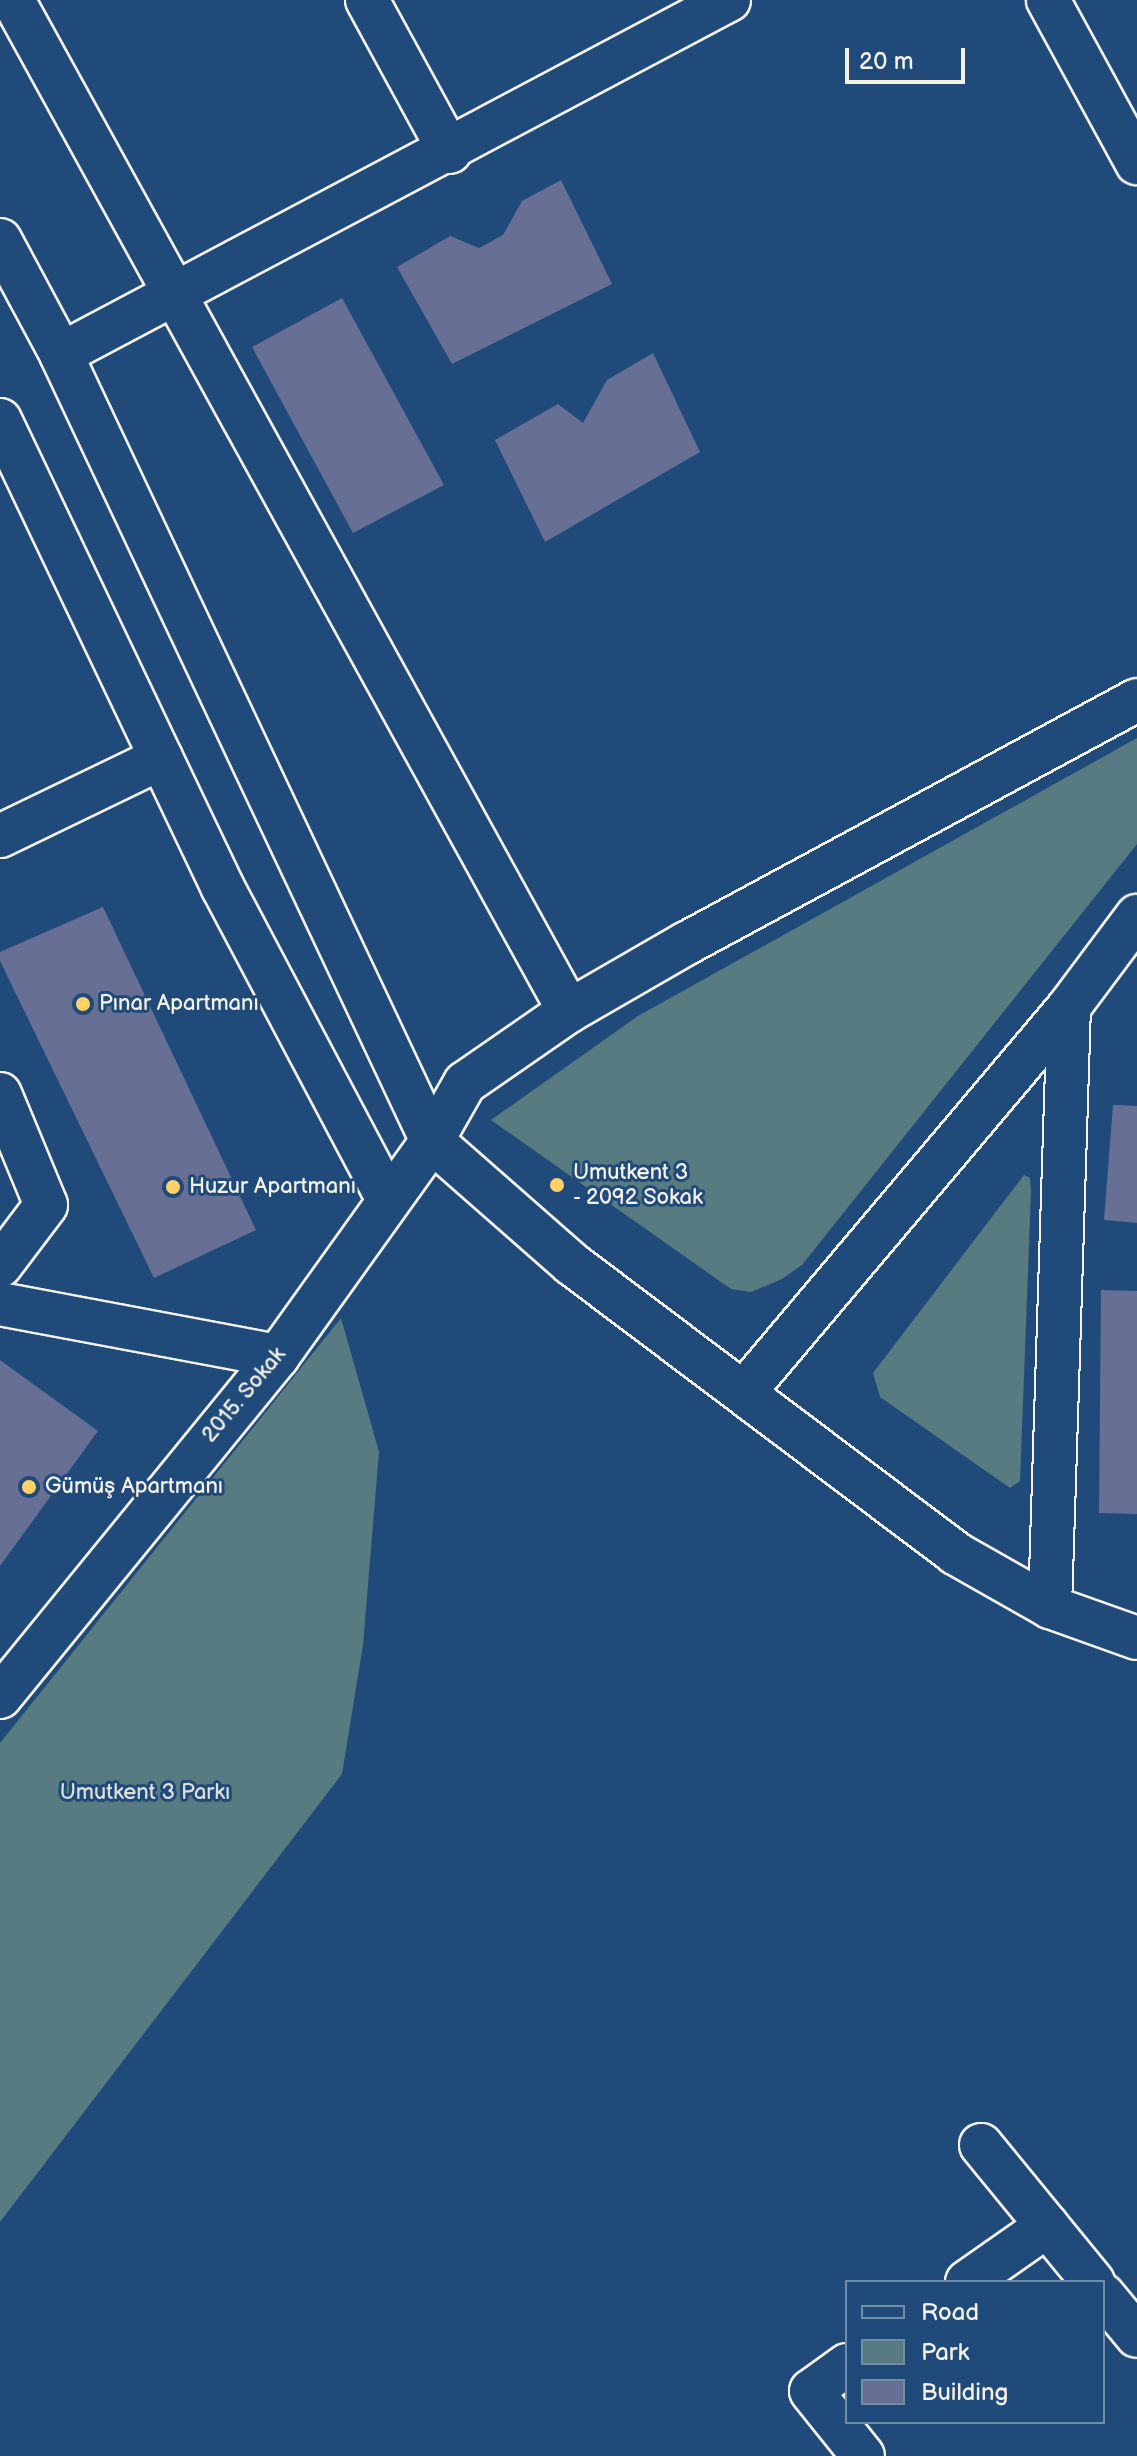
<!DOCTYPE html>
<html>
<head>
<meta charset="utf-8">
<style>
	body { margin:0 }
	#map { position:relative; width:1137px; height:2456px; overflow:hidden; background:#1f4a7a; font-family:"Balsamiq Sans",sans-serif }
	div>[style] { position:absolute }
	[style*='--x'] { left:calc(var(--x)*1px); top:calc(var(--y)*1px); width:calc(var(--w)*1px); rotate:calc(var(--a)*1deg) }
	.green>* { inset:0; background:#577b81 }
	.building>* { inset:0; background:#676f95 }
	.roads { filter:drop-shadow(2px 0 #f4f1e8) drop-shadow(-2px 0 #f4f1e8) drop-shadow(0 2px #f4f1e8) drop-shadow(0 -2px #f4f1e8) }
	.minor>* { height:42px; margin:-21px; padding:0 21px; transform-origin:21px; border-radius:21px; background:#1f4a7a }
	.dots>* { width:22px; height:22px; translate:-50% -50%; box-sizing:border-box; border:4px solid #1f4a7a; border-radius:50% }
	span { translate:-50% -50%; white-space:nowrap; text-align:center; line-height:1.15; -webkit-text-stroke:6px #1f4a7a; paint-order:stroke }
	.poi-label { font-size:22px; color:#f4f1e8 }
	.left { translate:0 -50%; text-align:left }
	.street-label { font-size:22px; color:#f4f1e8 }
	.park-label { font-size:22px; color:#dcdfd9 }
	.legend { position:absolute; left:845px; top:2280px; width:260px; height:144px; box-sizing:border-box; background:#1f4a7a; border:2px solid #748da6; margin:0; padding:10px 14px; list-style:none; font-size:24px; color:#f4f1e8 }
	.legend li { display:flex; align-items:center; gap:16px; height:40px }
	.legend b { width:40px; border:2px solid #748da6 }
	.scale { position:absolute; left:845px; top:48px; width:120px; height:36px; box-sizing:border-box; border:4px solid #f4f1e8; border-top:0; padding-left:10px; font-size:24px; line-height:28px; white-space:nowrap; color:#f4f1e8; -webkit-text-stroke:6px #1f4a7a; paint-order:stroke }
</style>
</head>
<body>
<div id="map">
	<div class="green">
		<i style="clip-path:polygon(1137px 738px,1137px 844px,802px 1265px,782px 1279px,751px 1292px,731px 1289px,491px 1120px,638px 1016px)"></i>
		<i style="clip-path:polygon(1024px 1175px,1030px 1178px,1031px 1191px,1020px 1481px,1010px 1488px,880px 1397px,873px 1373px)"></i>
		<i style="clip-path:polygon(341px 1318px,379px 1452px,363px 1645px,342px 1774px,0 2222px,0 1743px)"></i>
	</div>
	<div class="building">
		<i style="clip-path:polygon(561px 180px,612px 284px,452px 364px,397px 267px,450px 236px,479px 248px,503px 235px,522px 201px)"></i>
		<i style="clip-path:polygon(342px 298px,444px 485px,353px 533px,252px 347px)"></i>
		<i style="clip-path:polygon(653px 353px,700px 452px,545px 542px,495px 440px,558px 404px,583px 423px,607px 380px)"></i>
		<i style="clip-path:polygon(103px 907px,256px 1230px,154px 1278px,0 961px,0 952px)"></i>
		<i style="clip-path:polygon(1113px 1105px,1137px 1106px,1137px 1223px,1104px 1220px)"></i>
		<i style="clip-path:polygon(1101px 1290px,1137px 1291px,1137px 1514px,1099px 1513px)"></i>
		<i style="clip-path:polygon(0 1360px,98px 1431px,0 1566px)"></i>
	</div>
	<div class="roads">
		<div class="minor">
			<i style="--x:13;--y:0;--w:1154;--a:61.19"></i>
			<i style="--x:367;--y:0;--w:173;--a:61.4"></i>
			<i style="--x:1048;--y:0;--w:186;--a:61.4"></i>
			<i style="--x:0;--y:240;--w:129;--a:61.8"></i>
			<i style="--x:61;--y:354;--w:870;--a:64.76"></i>
			<i style="--x:432;--y:1141;--w:186;--a:41.3"></i>
			<i style="--x:572;--y:1264;--w:480;--a:37"></i>
			<i style="--x:955;--y:1553;--w:109;--a:29.6"></i>
			<i style="--x:1050;--y:1607;--w:92;--a:19.6"></i>
			<i style="--x:61;--y:354;--w:756;--a:-27.92"></i>
			<i style="--x:0;--y:420;--w:518;--a:64.52"></i>
			<i style="--x:223;--y:888;--w:351;--a:62.1"></i>
			<i style="--x:0;--y:836;--w:179;--a:-25.8"></i>
			<i style="--x:0;--y:1094;--w:120;--a:67.5"></i>
			<i style="--x:46;--y:1205;--w:76;--a:127"></i>
			<i style="--x:0;--y:1304;--w:283;--a:10.6"></i>
			<i style="--x:744;--y:1392;--w:504;--a:-49.83"></i>
			<i style="--x:1069;--y:1007;--w:114;--a:-53.2"></i>
			<i style="--x:1050;--y:1607;--w:600;--a:-88.19"></i>
			<i style="--x:0;--y:1697;--w:440;--a:-50.8"></i>
			<i style="--x:278;--y:1356;--w:264;--a:-54.4"></i>
			<i style="--x:432;--y:1141;--w:67;--a:-60.4"></i>
			<i style="--x:465;--y:1083;--w:126;--a:-34.7"></i>
			<i style="--x:569;--y:1011;--w:136;--a:-30"></i>
			<i style="--x:687;--y:943;--w:511;--a:-28.37"></i>
			<i style="--x:981;--y:2145;--w:177;--a:50.7"></i>
			<i style="--x:967;--y:2282;--w:98;--a:-35"></i>
			<i style="--x:1103;--y:2295;--w:53;--a:50.3"></i>
			<i style="--x:847;--y:2365;--w:44;--a:144.2"></i>
			<i style="--x:811;--y:2391;--w:83;--a:51.3"></i>
		</div>
	</div>
	<div class="dots">
		<i style="left:83px;top:1004px;background:#ffd166"></i>
		<i style="left:557px;top:1185px;background:#ffd166"></i>
		<i style="left:173px;top:1187px;background:#ffd166"></i>
		<i style="left:29px;top:1487px;background:#ffd166"></i>
	</div>
	<div class="poi-label">
		<span class="left" style="left:99px;top:1004px">Pınar Apartmanı</span>
		<span class="left" style="left:573px;top:1185px">Umutkent 3<br>- 2092 Sokak</span>
		<span class="left" style="left:189px;top:1187px">Huzur Apartmanı</span>
		<span class="left" style="left:45px;top:1487px">Gümüş Apartmanı</span>
	</div>
	<div class="street-label">
		<span style="left:244px;top:1395px;rotate:-50deg">2015. Sokak</span>
	</div>
	<div class="park-label">
		<span style="left:145px;top:1793px">Umutkent 3 Parkı</span>
	</div>
	<ul class="legend">
	<li><b style="height:10px;background:#1f4a7a"></b>Road</li>
	<li><b style="height:22px;background:#577b81"></b>Park</li>
	<li><b style="height:22px;background:#676f95"></b>Building</li>
	</ul>
	<div class="scale">20 m</div>
</div>
</body>
</html>
